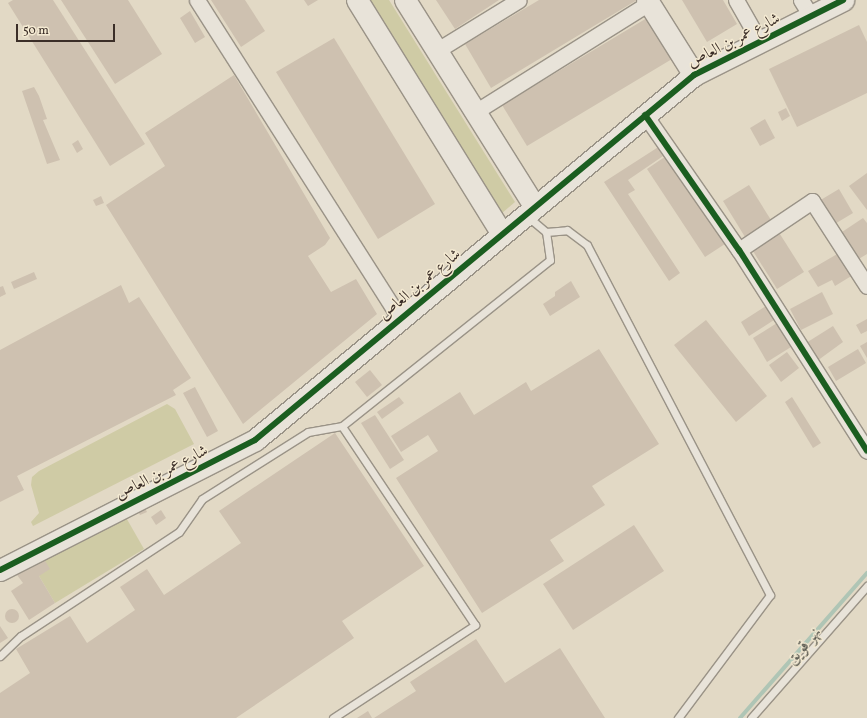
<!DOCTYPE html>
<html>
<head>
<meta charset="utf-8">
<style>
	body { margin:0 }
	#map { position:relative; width:867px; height:718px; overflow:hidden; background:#e2d9c5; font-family:Vollkorn,Amiri,serif }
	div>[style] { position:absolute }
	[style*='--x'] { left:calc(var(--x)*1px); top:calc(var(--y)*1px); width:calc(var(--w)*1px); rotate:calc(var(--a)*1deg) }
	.green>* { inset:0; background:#cfcba5 }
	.stream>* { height:4px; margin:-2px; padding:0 2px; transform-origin:2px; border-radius:2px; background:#afc5b5 }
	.building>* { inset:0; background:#cec1b0 }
	.round { border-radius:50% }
	.roads { filter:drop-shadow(1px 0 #9a9387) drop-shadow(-1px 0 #9a9387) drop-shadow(0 1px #9a9387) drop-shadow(0 -1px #9a9387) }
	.lane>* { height:7px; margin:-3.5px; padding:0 3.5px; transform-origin:3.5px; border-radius:3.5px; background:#e8e3d9 }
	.street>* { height:15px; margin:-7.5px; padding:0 7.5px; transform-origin:7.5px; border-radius:7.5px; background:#e8e3d9 }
	.secondary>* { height:21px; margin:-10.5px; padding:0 10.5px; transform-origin:10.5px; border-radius:10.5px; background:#e8e3d9 }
	.cycleway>* { height:6px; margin:-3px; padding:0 3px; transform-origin:3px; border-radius:3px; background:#1b5e20 }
	span { translate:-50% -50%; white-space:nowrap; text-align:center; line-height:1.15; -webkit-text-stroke:3px #f4ead2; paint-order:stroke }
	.street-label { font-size:16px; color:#3b2e28 }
	.water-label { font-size:17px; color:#52524a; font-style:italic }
	.scale { position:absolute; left:16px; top:24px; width:99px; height:18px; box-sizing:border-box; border:2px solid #3b2e28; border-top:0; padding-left:5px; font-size:12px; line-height:14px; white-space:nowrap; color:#3b2e28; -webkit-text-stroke:3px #f4ead2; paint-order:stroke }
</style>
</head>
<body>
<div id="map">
	<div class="green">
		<i style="clip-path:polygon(367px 0,389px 0,515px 202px,501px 214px)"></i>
		<i style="clip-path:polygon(167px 404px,175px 409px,194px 444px,33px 526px,31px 522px,39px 513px,31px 485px,32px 477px,39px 471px)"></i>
		<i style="clip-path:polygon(124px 514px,144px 549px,55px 603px,39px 576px,44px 559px)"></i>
	</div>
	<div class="stream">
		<i style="--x:740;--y:718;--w:193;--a:-48.8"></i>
	</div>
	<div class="building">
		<i style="clip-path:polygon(13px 0,53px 0,145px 144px,110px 166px,8px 3px)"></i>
		<i style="clip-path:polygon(61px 0,128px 0,162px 54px,115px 84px)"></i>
		<i style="clip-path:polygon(211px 0,245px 0,265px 31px,241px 47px)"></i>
		<i style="clip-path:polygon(304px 0,318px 0,308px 6px)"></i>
		<i style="clip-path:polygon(436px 0,499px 0,455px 29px)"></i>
		<i style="clip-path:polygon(539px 0,637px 0,491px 88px,465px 44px)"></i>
		<i style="clip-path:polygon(682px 0,723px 0,737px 24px,707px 42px)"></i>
		<i style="clip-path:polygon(190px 11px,205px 37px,195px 43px,180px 18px)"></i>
		<i style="clip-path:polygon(647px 18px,672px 59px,527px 146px,502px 105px)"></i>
		<i style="clip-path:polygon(859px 25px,867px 42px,867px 93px,797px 127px,769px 69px)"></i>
		<i style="clip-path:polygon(334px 38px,435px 204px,378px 239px,276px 72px)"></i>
		<i style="clip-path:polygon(234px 75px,330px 238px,325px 245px,308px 256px,331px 292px,356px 279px,377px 314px,243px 424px,106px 205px,165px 166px,145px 133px)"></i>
		<i style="clip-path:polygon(34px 87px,39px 96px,47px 119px,43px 120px,60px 160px,47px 164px,22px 91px)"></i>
		<i style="clip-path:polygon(786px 108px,790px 116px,782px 121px,778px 112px)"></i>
		<i style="clip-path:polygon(765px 119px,775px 138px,760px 146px,750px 128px)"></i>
		<i style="clip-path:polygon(78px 140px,83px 149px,77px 153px,72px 144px)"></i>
		<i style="clip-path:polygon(663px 144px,669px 152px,628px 180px,635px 190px,628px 194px,680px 273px,669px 281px,604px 182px)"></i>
		<i style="clip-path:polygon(669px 154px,728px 242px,705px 257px,647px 169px)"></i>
		<i style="clip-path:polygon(867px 173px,867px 210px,849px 186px)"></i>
		<i style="clip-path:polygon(749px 185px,771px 220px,745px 237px,723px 201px)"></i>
		<i style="clip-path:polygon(839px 189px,853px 213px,833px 225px,819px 201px)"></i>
		<i style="clip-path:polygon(101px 196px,104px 203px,96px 206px,93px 200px)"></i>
		<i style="clip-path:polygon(863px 218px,867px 223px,867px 254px,857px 260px,839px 234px)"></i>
		<i style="clip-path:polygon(778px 231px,804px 272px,777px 289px,751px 248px)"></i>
		<i style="clip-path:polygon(839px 253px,853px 275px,835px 286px,832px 280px,818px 287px,808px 271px)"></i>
		<i style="clip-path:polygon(34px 272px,37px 279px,14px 289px,11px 282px)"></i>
		<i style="clip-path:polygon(571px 281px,580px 297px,550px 316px,543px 304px,555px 296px,555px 292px)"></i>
		<i style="clip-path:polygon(121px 285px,129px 303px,139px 297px,191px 378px,173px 390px,176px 395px,17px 476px,24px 490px,0 502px,0 350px)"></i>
		<i style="clip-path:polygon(3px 286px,6px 294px,0 297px,0 287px)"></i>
		<i style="clip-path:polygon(822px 292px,833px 314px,801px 330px,790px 309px)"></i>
		<i style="clip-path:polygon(766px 306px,774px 320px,749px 336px,741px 322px)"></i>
		<i style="clip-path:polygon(867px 319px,867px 331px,861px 334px,856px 325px)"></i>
		<i style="clip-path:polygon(706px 320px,767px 396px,736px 422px,674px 345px)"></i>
		<i style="clip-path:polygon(777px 323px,791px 347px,767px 362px,753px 338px)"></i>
		<i style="clip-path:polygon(833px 326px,843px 342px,817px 361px,806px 343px)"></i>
		<i style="clip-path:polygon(867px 342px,867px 358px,860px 346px)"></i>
		<i style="clip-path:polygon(599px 349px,659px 444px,592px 486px,605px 505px,550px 540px,564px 561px,482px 613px,396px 478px,438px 451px,428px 435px,401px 452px,391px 436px,460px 392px,474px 415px,526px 382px,531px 391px)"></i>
		<i style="clip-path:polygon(858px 349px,866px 363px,836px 381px,828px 367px)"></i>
		<i style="clip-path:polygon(787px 352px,799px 368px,781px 382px,769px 365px)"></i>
		<i style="clip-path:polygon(370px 370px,382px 385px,367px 397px,355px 382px)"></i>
		<i style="clip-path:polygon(195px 387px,218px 431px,207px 437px,183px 393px)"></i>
		<i style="clip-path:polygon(399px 397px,404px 403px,382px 419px,377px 412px)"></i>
		<i style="clip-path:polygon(792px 397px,821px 443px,813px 448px,785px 402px)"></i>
		<i style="clip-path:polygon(375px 415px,404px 460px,390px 469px,361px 423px)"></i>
		<i style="clip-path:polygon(335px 433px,424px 566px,342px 621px,354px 638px,236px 718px,0 718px,0 693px,30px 673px,16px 649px,70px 616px,87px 643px,135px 610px,120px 587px,147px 569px,164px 595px,241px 543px,219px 511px)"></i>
		<i style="clip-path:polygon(143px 504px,147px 512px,140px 515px,136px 508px)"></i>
		<i style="clip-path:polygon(161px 510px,166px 518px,156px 525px,151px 517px)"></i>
		<i style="clip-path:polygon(634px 525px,664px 571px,573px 630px,543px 584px)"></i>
		<i style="clip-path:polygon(44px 559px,50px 569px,39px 576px,55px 603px,29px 620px,11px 591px,23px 583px,17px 575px)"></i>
		<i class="round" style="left:5px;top:609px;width:14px;height:14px"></i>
		<i style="clip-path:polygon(0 626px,8px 638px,0 643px)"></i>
		<i style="clip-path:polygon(476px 639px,505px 683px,560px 648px,605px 718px,374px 718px,416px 691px,410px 682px)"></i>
		<i style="clip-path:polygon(368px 711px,372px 718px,357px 718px)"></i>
	</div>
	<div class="roads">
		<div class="lane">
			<i style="--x:527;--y:216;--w:25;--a:40"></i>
			<i style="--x:546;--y:232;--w:21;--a:-5"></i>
			<i style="--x:567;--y:230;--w:25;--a:37"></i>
			<i style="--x:587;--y:245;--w:395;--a:62.4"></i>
			<i style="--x:770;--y:595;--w:154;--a:126.8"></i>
			<i style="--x:0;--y:656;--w:29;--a:-44"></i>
			<i style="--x:21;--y:636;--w:189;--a:-33.4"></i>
			<i style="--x:179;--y:532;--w:40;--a:-55.1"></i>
			<i style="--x:202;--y:499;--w:125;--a:-32.3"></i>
			<i style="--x:308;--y:432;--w:35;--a:-10"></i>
			<i style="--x:333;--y:718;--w:170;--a:-33.2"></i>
			<i style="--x:475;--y:625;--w:239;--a:-123.8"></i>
			<i style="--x:342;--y:426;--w:266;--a:-38.6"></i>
			<i style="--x:550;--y:260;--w:28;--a:-98"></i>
			<i style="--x:751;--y:718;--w:176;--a:-48.7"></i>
		</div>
		<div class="street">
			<i style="--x:197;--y:0;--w:378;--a:57.5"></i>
			<i style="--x:736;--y:0;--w:48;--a:60.3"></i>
			<i style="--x:801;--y:0;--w:19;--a:58"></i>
			<i style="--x:436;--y:51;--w:97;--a:-31.6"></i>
			<i style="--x:475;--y:112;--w:205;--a:-32.1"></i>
			<i style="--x:645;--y:115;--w:165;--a:55.2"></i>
			<i style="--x:739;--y:250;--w:238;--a:57.5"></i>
			<i style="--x:739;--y:250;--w:88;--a:-33.9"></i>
			<i style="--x:812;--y:201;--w:101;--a:57.1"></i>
		</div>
		<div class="secondary">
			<i style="--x:357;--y:0;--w:275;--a:58.2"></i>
			<i style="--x:405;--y:0;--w:244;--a:57.9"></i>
			<i style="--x:647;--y:0;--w:89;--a:57.9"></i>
			<i style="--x:0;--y:570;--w:286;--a:-27"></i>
			<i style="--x:255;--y:440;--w:571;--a:-39.74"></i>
			<i style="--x:694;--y:75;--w:167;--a:-26.7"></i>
		</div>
	</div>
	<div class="cycleway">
		<i style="--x:645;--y:115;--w:165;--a:55.2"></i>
		<i style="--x:739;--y:250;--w:238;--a:57.5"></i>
		<i style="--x:0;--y:570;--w:286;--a:-27"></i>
		<i style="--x:255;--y:440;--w:571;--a:-39.74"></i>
		<i style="--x:694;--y:75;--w:167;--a:-26.7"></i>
	</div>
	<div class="street-label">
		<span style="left:734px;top:41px;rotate:-27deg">شارع عمر بن العاص</span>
		<span style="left:420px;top:285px;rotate:-40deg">شارع عمر بن العاص</span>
		<span style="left:162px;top:473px;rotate:-27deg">شارع عمر بن العاص</span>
	</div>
	<div class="water-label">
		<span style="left:804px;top:646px;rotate:-49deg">نهر قويق</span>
	</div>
	<div class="scale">50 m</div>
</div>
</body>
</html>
